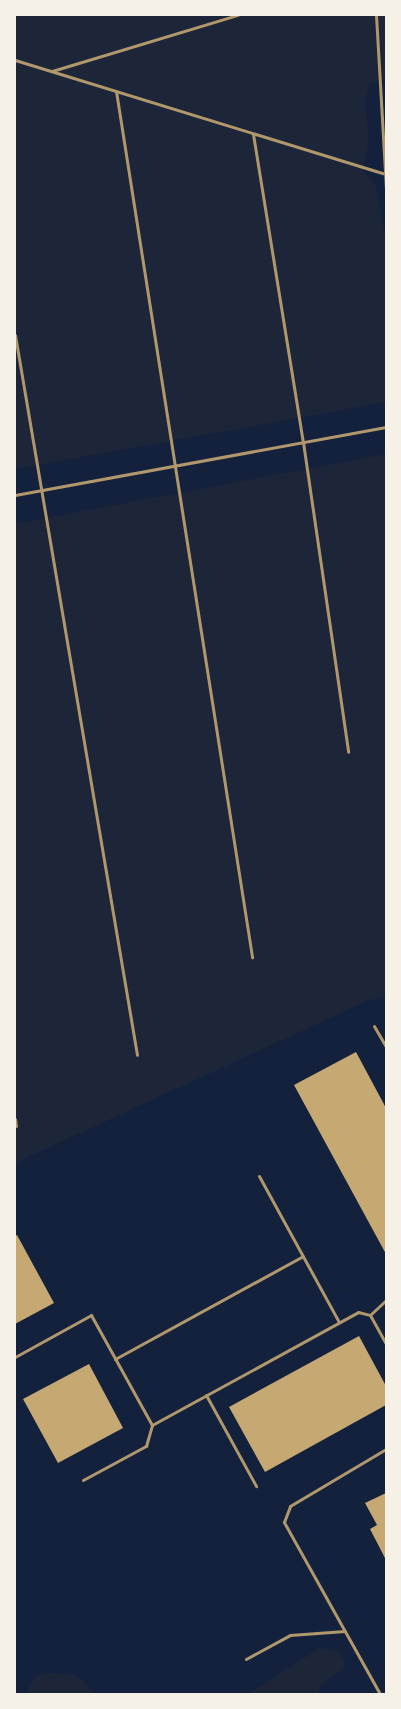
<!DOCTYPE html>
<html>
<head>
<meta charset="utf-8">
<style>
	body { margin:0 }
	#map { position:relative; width:401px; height:1709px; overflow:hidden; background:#14213d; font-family:"Exo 2",sans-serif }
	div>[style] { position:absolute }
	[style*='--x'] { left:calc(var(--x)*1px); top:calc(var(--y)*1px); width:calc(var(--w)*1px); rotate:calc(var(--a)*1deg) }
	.green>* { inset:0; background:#1d2539 }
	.building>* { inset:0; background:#c6a872 }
	.service>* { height:3px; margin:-1.5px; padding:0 1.5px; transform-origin:1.5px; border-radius:1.5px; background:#b1986c }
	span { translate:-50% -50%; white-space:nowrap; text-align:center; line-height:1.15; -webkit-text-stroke:4px #f6f1e7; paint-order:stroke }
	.frame { position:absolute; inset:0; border:16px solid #f6f1e7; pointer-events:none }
</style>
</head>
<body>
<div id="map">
	<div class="green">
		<i style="clip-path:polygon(15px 15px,386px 15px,386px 79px,370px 83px,365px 100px,369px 137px,363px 171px,376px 186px,386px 242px,386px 402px,15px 469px)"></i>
		<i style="clip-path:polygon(386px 454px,386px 996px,367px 1001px,15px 1163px,15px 524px)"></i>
		<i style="clip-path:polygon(320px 1648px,338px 1652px,344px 1660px,344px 1669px,320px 1685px,319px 1694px,248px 1694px)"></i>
		<i style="clip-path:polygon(54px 1673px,73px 1675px,82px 1680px,94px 1694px,26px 1694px,34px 1677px)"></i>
	</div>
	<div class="building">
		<i style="clip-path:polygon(356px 1052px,386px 1108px,386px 1254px,294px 1085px)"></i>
		<i style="clip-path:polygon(17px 1235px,54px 1303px,15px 1324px,15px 1236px)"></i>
		<i style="clip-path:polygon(359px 1336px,386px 1386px,386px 1405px,265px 1472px,229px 1407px)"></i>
		<i style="clip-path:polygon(89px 1364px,123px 1428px,58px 1463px,23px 1399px)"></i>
		<i style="clip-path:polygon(386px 1493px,386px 1560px,370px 1529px,377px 1525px,365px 1503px)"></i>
	</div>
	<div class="service">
		<i style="--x:376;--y:15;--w:176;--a:86.7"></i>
		<i style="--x:15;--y:60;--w:385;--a:17.1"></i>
		<i style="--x:52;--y:71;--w:194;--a:-16.8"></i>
		<i style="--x:116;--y:91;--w:877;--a:81.07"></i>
		<i style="--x:253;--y:134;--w:312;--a:80.8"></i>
		<i style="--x:303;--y:442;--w:313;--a:81.7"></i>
		<i style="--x:15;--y:335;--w:730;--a:80.38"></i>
		<i style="--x:15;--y:495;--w:377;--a:-10.4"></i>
		<i style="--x:374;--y:1026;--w:24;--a:60"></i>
		<i style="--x:15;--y:1119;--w:7;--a:82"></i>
		<i style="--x:259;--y:1176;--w:166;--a:61.3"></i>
		<i style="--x:370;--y:1315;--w:22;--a:-43"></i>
		<i style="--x:15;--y:1357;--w:87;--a:-28.9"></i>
		<i style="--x:91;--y:1315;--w:126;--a:61"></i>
		<i style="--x:115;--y:1359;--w:214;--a:-28.7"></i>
		<i style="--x:206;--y:1395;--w:104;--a:61.2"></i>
		<i style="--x:83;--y:1480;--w:72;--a:-28.4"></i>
		<i style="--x:146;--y:1446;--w:22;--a:-74"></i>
		<i style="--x:152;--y:1425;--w:235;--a:-28.7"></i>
		<i style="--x:358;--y:1312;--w:12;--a:14"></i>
		<i style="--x:370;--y:1315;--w:33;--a:61"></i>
		<i style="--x:246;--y:1659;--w:50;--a:-28.6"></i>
		<i style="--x:290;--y:1635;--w:55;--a:-4.2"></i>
		<i style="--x:380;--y:1694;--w:197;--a:-119.2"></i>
		<i style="--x:284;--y:1522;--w:17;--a:-69"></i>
		<i style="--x:290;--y:1506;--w:112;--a:-30.7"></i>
	</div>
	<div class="frame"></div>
</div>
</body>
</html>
